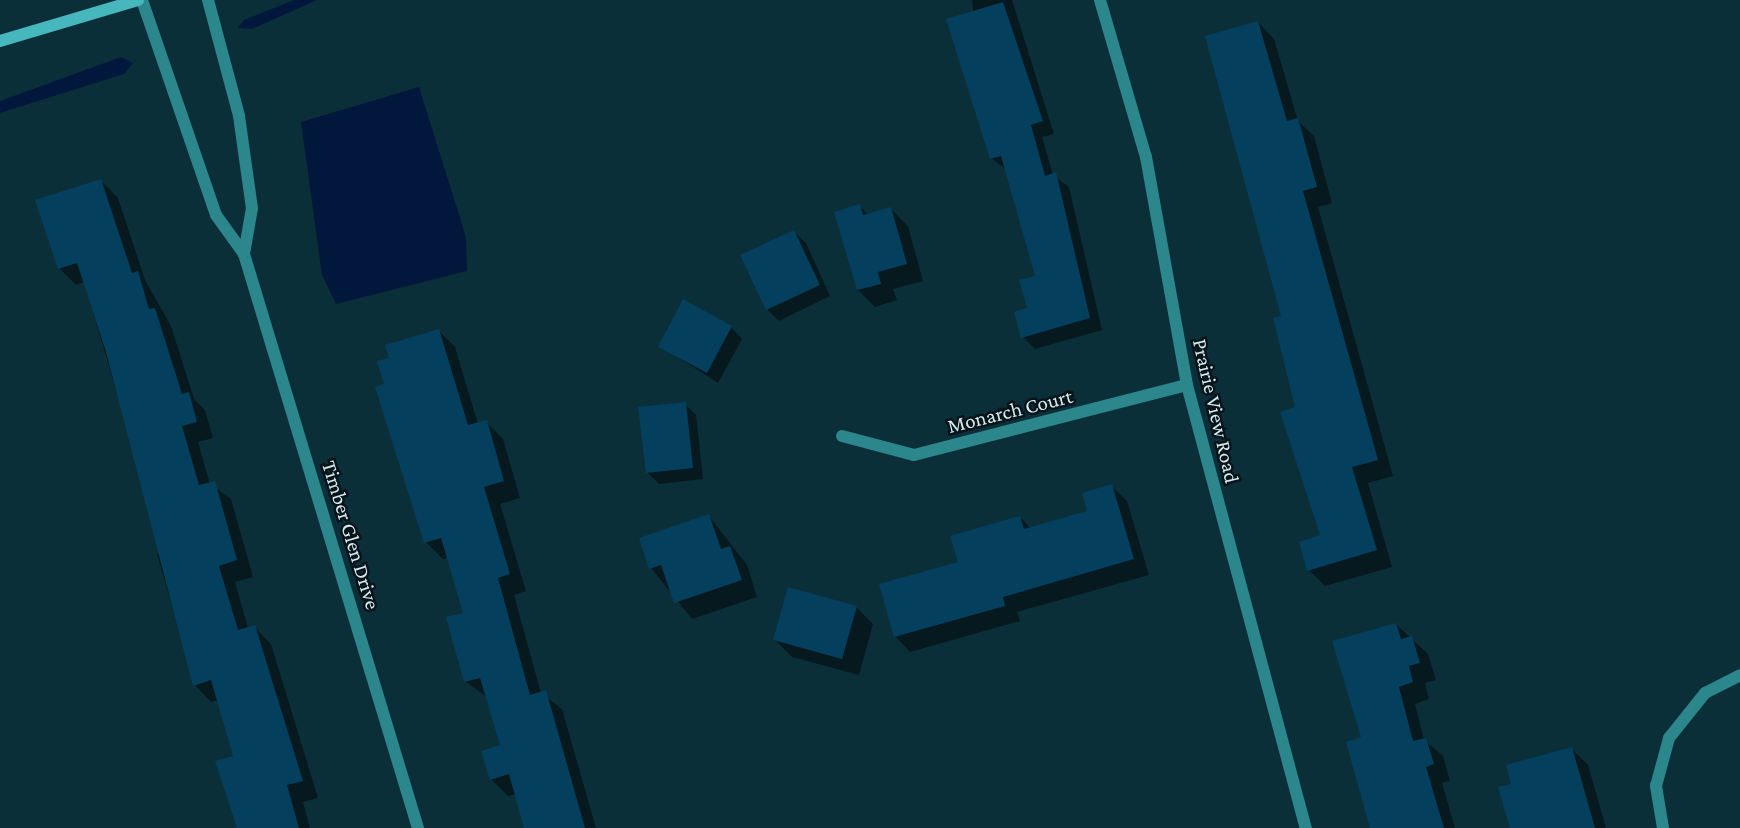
<!DOCTYPE html>
<html>
<head>
<meta charset="utf-8">
<style>
	body { margin:0 }
	#map { position:relative; width:1740px; height:828px; overflow:hidden; background:#0b2f39; font-family:"Crimson Pro",serif }
	div>[style] { position:absolute }
	[style*='--x'] { left:calc(var(--x)*1px); top:calc(var(--y)*1px); width:calc(var(--w)*1px); rotate:calc(var(--a)*1deg) }
	.water>* { inset:0; background:#01183c }
	.shadow>* { inset:0; background:#0007 }
	.building>* { inset:0; background:#043f5d }
	.street>* { height:12px; margin:-6px; padding:0 6px; transform-origin:6px; border-radius:6px; background:#2b878c }
	.secondary>* { height:12px; margin:-6px; padding:0 6px; transform-origin:6px; border-radius:6px; background:#45b7bd }
	span { translate:-50% -50%; white-space:nowrap; text-align:center; line-height:1.15; -webkit-text-stroke:5px #07151a; paint-order:stroke }
	.street-label { font-size:21px; color:#d6e9ef }
</style>
</head>
<body>
<div id="map">
	<div class="water">
		<i style="clip-path:polygon(294px 0,317px 0,252px 29px,238px 28px,244px 20px)"></i>
		<i style="clip-path:polygon(121px 57px,133px 63px,124px 74px,0 113px,0 101px)"></i>
		<i style="clip-path:polygon(419px 87px,466px 237px,467px 271px,336px 304px,322px 275px,301px 122px)"></i>
	</div>
	<div class="shadow">
		<i style="clip-path:polygon(972px 0,1012px 0,1054px 134px,1042px 137px,1053px 175px,1069px 187px,1102px 330px,1035px 349px,1023px 337px,1037px 277px,1007px 170px,991px 158px)"></i>
		<i style="clip-path:polygon(1258px 22px,1274px 39px,1298px 121px,1314px 136px,1332px 203px,1318px 207px,1393px 476px,1368px 483px,1392px 567px,1325px 586px,1309px 570px,1322px 536px,1283px 317px)"></i>
		<i style="clip-path:polygon(101px 181px,118px 198px,145px 280px,171px 326px,194px 399px,205px 410px,213px 438px,198px 442px,210px 484px,231px 499px,253px 577px,235px 582px,248px 628px,254px 627px,271px 644px,318px 798px,303px 802px,310px 828px,238px 828px,235px 757px,218px 700px,211px 702px,195px 685px,157px 554px,164px 552px,84px 282px,76px 285px,59px 268px)"></i>
		<i style="clip-path:polygon(859px 206px,869px 215px,891px 209px,908px 226px,923px 281px,893px 289px,897px 300px,875px 307px,858px 290px)"></i>
		<i style="clip-path:polygon(794px 232px,806px 243px,830px 296px,779px 321px,767px 309px)"></i>
		<i style="clip-path:polygon(731px 327px,742px 339px,718px 383px,660px 346px)"></i>
		<i style="clip-path:polygon(438px 330px,455px 347px,478px 424px,486px 422px,503px 439px,520px 498px,500px 504px,526px 591px,514px 595px,541px 693px,562px 709px,596px 828px,526px 828px,516px 794px,508px 796px,491px 779px,502px 746px,487px 697px,466px 682px,465px 614px,448px 558px,443px 559px,426px 542px,386px 386px,391px 358px)"></i>
		<i style="clip-path:polygon(685px 404px,696px 415px,703px 479px,659px 484px,647px 472px)"></i>
		<i style="clip-path:polygon(1112px 486px,1127px 501px,1149px 575px,1017px 612px,1020px 621px,910px 652px,895px 636px,960px 563px,1020px 517px,1031px 529px,1089px 512px)"></i>
		<i style="clip-path:polygon(709px 516px,747px 565px,757px 597px,692px 619px,651px 568px)"></i>
		<i style="clip-path:polygon(856px 607px,873px 624px,859px 675px,792px 657px,775px 640px)"></i>
		<i style="clip-path:polygon(1396px 624px,1428px 654px,1436px 680px,1425px 683px,1429px 699px,1415px 704px,1424px 740px,1443px 756px,1450px 781px,1442px 783px,1455px 828px,1377px 828px,1362px 738px)"></i>
		<i style="clip-path:polygon(1571px 748px,1588px 765px,1606px 828px,1512px 828px,1513px 785px)"></i>
	</div>
	<div class="building">
		<i style="clip-path:polygon(1003px 2px,1043px 121px,1031px 125px,1045px 176px,1056px 172px,1090px 318px,1021px 338px,1014px 312px,1027px 308px,1019px 280px,1035px 276px,1001px 156px,990px 159px,946px 19px)"></i>
		<i style="clip-path:polygon(1258px 21px,1287px 121px,1298px 118px,1317px 187px,1303px 191px,1378px 460px,1352px 467px,1377px 550px,1307px 571px,1299px 542px,1320px 535px,1280px 412px,1295px 407px,1273px 318px,1281px 316px,1205px 36px)"></i>
		<i style="clip-path:polygon(101px 179px,132px 273px,138px 271px,149px 309px,155px 308px,182px 394px,189px 392px,197px 422px,182px 426px,199px 485px,215px 481px,237px 560px,219px 566px,238px 630px,255px 625px,303px 781px,287px 785px,299px 828px,237px 828px,215px 761px,233px 756px,211px 680px,193px 686px,106px 352px,77px 263px,58px 269px,35px 200px)"></i>
		<i style="clip-path:polygon(860px 204px,863px 215px,891px 207px,907px 264px,878px 272px,881px 284px,857px 290px,834px 212px)"></i>
		<i style="clip-path:polygon(794px 230px,820px 285px,766px 310px,740px 255px)"></i>
		<i style="clip-path:polygon(683px 299px,732px 326px,707px 373px,658px 347px)"></i>
		<i style="clip-path:polygon(439px 329px,468px 425px,487px 420px,504px 481px,484px 487px,510px 574px,498px 578px,530px 695px,546px 690px,585px 828px,524px 828px,509px 774px,490px 780px,481px 751px,500px 745px,480px 678px,464px 682px,446px 617px,463px 613px,441px 538px,424px 543px,375px 387px,384px 384px,377px 361px,389px 358px,385px 345px)"></i>
		<i style="clip-path:polygon(686px 402px,693px 468px,646px 473px,638px 407px)"></i>
		<i style="clip-path:polygon(1112px 484px,1134px 559px,1003px 597px,1005px 606px,894px 637px,879px 584px,958px 562px,950px 536px,1020px 516px,1024px 529px,1087px 511px,1082px 493px)"></i>
		<i style="clip-path:polygon(709px 514px,721px 549px,730px 546px,742px 580px,674px 603px,661px 565px,649px 569px,639px 538px)"></i>
		<i style="clip-path:polygon(788px 587px,857px 606px,842px 659px,773px 640px)"></i>
		<i style="clip-path:polygon(1396px 623px,1401px 639px,1412px 636px,1420px 663px,1409px 666px,1413px 682px,1399px 687px,1413px 741px,1426px 738px,1434px 764px,1426px 767px,1444px 828px,1370px 828px,1346px 742px,1361px 737px,1332px 641px)"></i>
		<i style="clip-path:polygon(1572px 747px,1595px 828px,1510px 828px,1498px 787px,1511px 784px,1506px 765px)"></i>
	</div>
	<div class="street">
		<i style="--x:142;--y:0;--w:227;--a:71"></i>
		<i style="--x:216;--y:215;--w:48;--a:54.3"></i>
		<i style="--x:244;--y:254;--w:600;--a:73.14"></i>
		<i style="--x:208;--y:0;--w:120;--a:75"></i>
		<i style="--x:239;--y:116;--w:93;--a:82"></i>
		<i style="--x:252;--y:208;--w:47;--a:99.9"></i>
		<i style="--x:1100;--y:0;--w:164;--a:73.7"></i>
		<i style="--x:1146;--y:157;--w:232;--a:79.8"></i>
		<i style="--x:1187;--y:385;--w:459;--a:75"></i>
		<i style="--x:842;--y:436;--w:74;--a:14.8"></i>
		<i style="--x:914;--y:455;--w:282;--a:-14.4"></i>
		<i style="--x:1663;--y:828;--w:43;--a:-99.5"></i>
		<i style="--x:1656;--y:786;--w:50;--a:-74.8"></i>
		<i style="--x:1669;--y:738;--w:58;--a:-51.3"></i>
		<i style="--x:1705;--y:693;--w:39;--a:-27"></i>
	</div>
	<div class="secondary">
		<i style="--x:0;--y:41;--w:144;--a:-16.5"></i>
	</div>
	<div class="street-label">
		<span style="left:1010px;top:411px;rotate:-14deg">Monarch Court</span>
		<span style="left:1216px;top:411px;rotate:77deg">Prairie View Road</span>
		<span style="left:351px;top:535px;rotate:73deg">Timber Glen Drive</span>
	</div>
</div>
</body>
</html>
